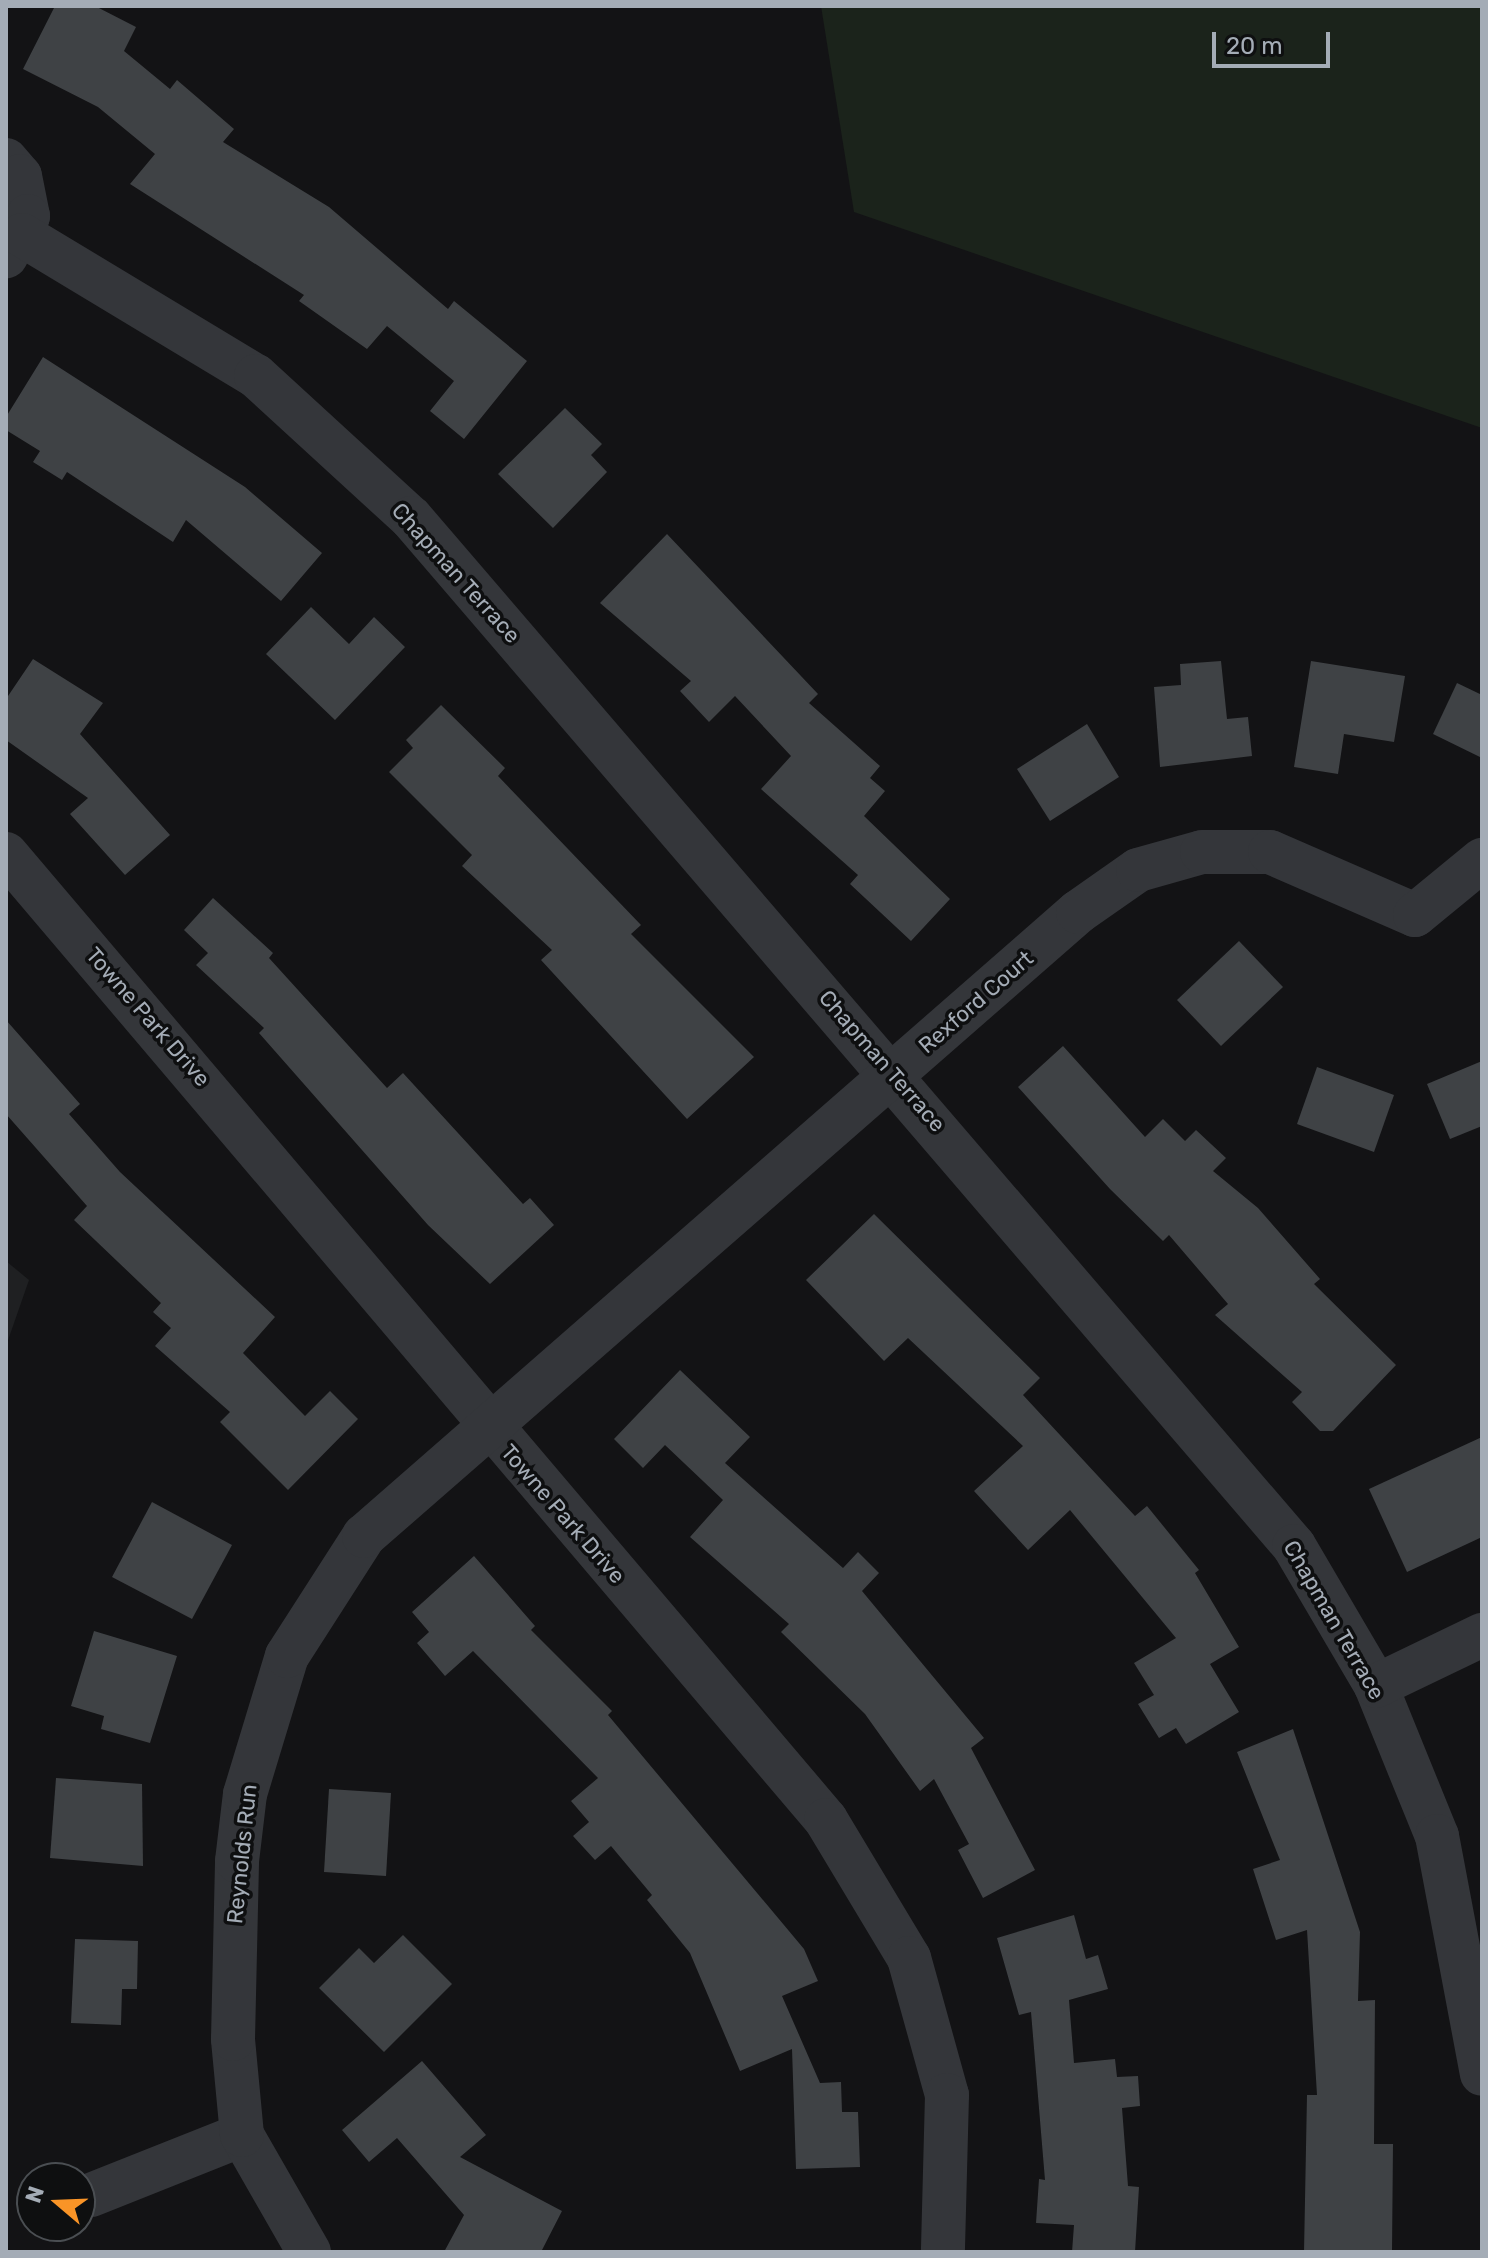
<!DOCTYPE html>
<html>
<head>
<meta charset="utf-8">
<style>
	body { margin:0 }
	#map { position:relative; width:1488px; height:2258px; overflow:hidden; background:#131315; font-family:Rubik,sans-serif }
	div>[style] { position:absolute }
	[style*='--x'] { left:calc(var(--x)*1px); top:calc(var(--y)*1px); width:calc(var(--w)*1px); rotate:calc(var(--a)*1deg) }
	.built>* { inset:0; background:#1f2022 }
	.green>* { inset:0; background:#1b231b }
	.building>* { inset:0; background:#3f4245 }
	.minor>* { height:44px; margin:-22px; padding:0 22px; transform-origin:22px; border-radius:22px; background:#34363a }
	span { translate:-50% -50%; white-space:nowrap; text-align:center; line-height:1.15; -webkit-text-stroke:7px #0e0f10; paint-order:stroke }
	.street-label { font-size:22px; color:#a4acb6 }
	.frame { position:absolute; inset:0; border:8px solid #a4acb6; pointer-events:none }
	.north { position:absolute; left:16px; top:2162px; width:80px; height:80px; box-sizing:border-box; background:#0e0f10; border:2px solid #4a4e52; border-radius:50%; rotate:289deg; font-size:22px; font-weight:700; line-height:32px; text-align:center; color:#a4acb6 }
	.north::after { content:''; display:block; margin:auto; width:28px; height:36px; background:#f99427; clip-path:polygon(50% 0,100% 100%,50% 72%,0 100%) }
	.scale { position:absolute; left:1212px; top:32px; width:118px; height:36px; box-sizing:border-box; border:4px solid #a4acb6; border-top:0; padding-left:10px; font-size:24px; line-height:28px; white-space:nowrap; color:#a4acb6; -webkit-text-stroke:6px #0e0f10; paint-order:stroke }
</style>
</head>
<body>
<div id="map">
	<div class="built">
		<i style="clip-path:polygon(6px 1261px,29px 1280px,6px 1346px)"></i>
	</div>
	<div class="green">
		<i style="clip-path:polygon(821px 6px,1482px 6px,1482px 428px,854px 212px)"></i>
	</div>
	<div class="building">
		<i style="clip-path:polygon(55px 6px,95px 6px,136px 27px,124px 51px,170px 89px,177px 80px,234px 129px,223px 142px,329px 207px,448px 309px,454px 301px,527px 361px,464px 439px,430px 411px,454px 381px,387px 326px,367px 349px,299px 301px,304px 295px,130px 184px,155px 154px,98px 107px,23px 69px)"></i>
		<i style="clip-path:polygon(43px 357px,245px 487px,322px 553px,281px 601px,186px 520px,173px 542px,67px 472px,62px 480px,33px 462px,40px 451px,6px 430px,6px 417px)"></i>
		<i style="clip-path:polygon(565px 408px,602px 444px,591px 455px,607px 472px,553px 528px,498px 474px)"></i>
		<i style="clip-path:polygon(667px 534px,818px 694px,809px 703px,880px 766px,870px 778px,885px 791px,864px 816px,950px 899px,911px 941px,850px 884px,858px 875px,761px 789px,791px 756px,735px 696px,709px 722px,680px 691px,691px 681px,600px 603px)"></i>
		<i style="clip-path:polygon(311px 607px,349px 644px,374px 617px,405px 647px,335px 720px,266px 654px)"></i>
		<i style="clip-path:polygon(33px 659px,103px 703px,80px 734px,170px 835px,125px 875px,70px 814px,88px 798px,6px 740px,6px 699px)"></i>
		<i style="clip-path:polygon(1221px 661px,1227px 719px,1248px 717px,1252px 756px,1160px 767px,1154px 687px,1181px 685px,1180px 664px)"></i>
		<i style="clip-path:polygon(1311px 661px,1405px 676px,1394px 742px,1344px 734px,1338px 774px,1294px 767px)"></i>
		<i style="clip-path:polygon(1457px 683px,1482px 695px,1482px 758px,1433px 734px)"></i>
		<i style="clip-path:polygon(441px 705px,505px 768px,498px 776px,641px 925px,631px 934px,754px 1057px,687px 1119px,541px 960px,552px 950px,462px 866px,472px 855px,389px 772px,413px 748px,406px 740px)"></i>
		<i style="clip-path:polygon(1087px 724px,1119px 777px,1050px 821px,1017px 769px)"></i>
		<i style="clip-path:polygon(213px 898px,273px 953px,269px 958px,387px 1088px,403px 1073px,523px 1204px,530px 1198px,554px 1225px,490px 1284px,428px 1225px,259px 1033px,264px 1028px,196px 965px,208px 953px,184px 930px)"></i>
		<i style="clip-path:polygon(1239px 941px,1283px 987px,1221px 1046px,1177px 1000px)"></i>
		<i style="clip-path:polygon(6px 1020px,80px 1104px,69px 1114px,120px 1172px,275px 1317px,243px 1353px,305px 1416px,330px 1391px,358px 1419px,288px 1490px,220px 1422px,230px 1412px,155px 1346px,171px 1328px,153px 1312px,161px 1303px,74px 1220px,87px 1206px,6px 1114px)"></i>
		<i style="clip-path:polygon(1063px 1046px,1145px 1137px,1163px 1119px,1185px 1141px,1196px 1130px,1226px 1158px,1213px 1171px,1258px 1208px,1320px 1279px,1314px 1284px,1396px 1365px,1333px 1431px,1320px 1431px,1292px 1402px,1302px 1392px,1215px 1315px,1228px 1304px,1169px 1235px,1163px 1241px,1110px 1189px,1018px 1087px)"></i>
		<i style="clip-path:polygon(1482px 1061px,1482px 1126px,1450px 1139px,1427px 1084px)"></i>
		<i style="clip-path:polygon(1317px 1067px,1394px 1095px,1374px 1152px,1297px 1124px)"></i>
		<i style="clip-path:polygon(874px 1214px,1040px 1378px,1023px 1395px,1135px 1516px,1147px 1506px,1199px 1570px,1195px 1573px,1239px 1647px,1210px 1664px,1239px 1712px,1186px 1744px,1176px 1728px,1159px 1738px,1138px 1704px,1154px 1695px,1134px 1663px,1176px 1638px,1070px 1510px,1028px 1550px,974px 1491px,1023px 1446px,908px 1338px,884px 1361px,806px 1280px)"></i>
		<i style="clip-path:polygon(680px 1370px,750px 1437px,725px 1463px,843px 1568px,858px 1552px,879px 1573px,862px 1591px,984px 1738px,971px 1748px,1035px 1870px,983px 1898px,958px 1850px,969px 1844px,934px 1779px,920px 1791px,865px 1714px,781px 1632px,789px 1624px,690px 1537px,723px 1500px,665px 1445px,643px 1468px,614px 1439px)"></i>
		<i style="clip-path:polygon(1482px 1437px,1482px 1537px,1407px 1572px,1369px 1489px)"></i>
		<i style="clip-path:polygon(152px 1502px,232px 1545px,192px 1619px,112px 1577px)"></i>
		<i style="clip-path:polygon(474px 1556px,535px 1626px,531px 1630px,612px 1711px,608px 1715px,804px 1949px,818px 1981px,782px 1996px,820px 2083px,841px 2082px,842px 2112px,858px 2112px,860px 2167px,796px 2169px,792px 2049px,740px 2071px,690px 1953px,647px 1900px,652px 1895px,611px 1846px,595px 1860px,573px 1836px,589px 1822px,571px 1801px,598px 1778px,473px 1651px,445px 1676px,417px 1643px,429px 1632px,412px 1612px)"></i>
		<i style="clip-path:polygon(94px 1631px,177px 1656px,150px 1743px,101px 1729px,104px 1716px,71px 1706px)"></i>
		<i style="clip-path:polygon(1293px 1729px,1360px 1932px,1358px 2001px,1375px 2000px,1374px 2144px,1393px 2144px,1392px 2252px,1304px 2252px,1307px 2095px,1317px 2095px,1307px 1930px,1276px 1940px,1253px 1869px,1280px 1860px,1237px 1752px)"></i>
		<i style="clip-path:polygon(56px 1778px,142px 1784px,143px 1866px,50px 1858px)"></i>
		<i style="clip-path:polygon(329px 1789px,391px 1793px,386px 1876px,324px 1872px)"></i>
		<i style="clip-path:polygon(1074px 1915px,1086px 1959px,1098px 1955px,1108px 1989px,1069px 2000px,1074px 2063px,1115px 2059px,1117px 2077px,1138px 2076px,1140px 2106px,1122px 2108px,1128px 2186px,1139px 2187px,1135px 2252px,1072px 2252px,1074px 2225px,1036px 2223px,1039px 2179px,1045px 2180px,1031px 2012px,1019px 2015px,997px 1938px)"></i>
		<i style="clip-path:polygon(403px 1935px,452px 1984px,384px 2052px,319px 1988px,359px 1948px,374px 1963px)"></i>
		<i style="clip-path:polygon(75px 1939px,138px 1941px,137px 1989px,122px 1989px,121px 2025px,71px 2023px)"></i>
		<i style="clip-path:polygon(422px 2061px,486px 2135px,460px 2157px,562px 2211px,541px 2252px,444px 2252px,464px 2215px,397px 2138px,369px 2162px,342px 2130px)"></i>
	</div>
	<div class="minor">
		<i style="--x:6;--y:160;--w:21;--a:49"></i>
		<i style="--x:20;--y:176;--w:41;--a:78.7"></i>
		<i style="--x:28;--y:216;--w:46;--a:118.8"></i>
		<i style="--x:22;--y:235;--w:273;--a:31.1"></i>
		<i style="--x:256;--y:376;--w:210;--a:42.5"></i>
		<i style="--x:411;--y:518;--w:1355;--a:49.34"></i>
		<i style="--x:1294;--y:1546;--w:162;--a:59.6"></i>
		<i style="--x:1376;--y:1686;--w:162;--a:67.9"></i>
		<i style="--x:1437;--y:1836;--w:242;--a:79.3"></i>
		<i style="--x:6;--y:854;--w:1267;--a:49.67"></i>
		<i style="--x:826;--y:1820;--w:161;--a:59"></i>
		<i style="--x:909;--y:1958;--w:142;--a:74.5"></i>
		<i style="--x:947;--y:2095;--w:157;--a:91.5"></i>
		<i style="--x:1376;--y:1686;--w:118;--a:-25.7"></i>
		<i style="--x:91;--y:2195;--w:162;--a:-21.7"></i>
		<i style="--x:309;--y:2252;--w:135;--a:-119.8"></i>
		<i style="--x:242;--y:2135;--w:96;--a:-95.4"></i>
		<i style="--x:233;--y:2039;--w:178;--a:-88.7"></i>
		<i style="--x:237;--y:1861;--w:67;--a:-83.2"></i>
		<i style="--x:245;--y:1794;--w:144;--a:-73.1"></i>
		<i style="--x:287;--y:1656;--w:143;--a:-57.3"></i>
		<i style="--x:364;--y:1536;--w:948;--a:-41.15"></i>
		<i style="--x:1078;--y:912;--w:73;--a:-35"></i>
		<i style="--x:1138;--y:870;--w:66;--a:-15.7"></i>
		<i style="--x:1202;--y:852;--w:68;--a:0"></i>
		<i style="--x:1270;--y:852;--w:158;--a:23.5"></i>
		<i style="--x:1415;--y:915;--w:87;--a:-39.4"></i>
	</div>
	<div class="street-label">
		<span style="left:456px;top:573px;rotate:48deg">Chapman Terrace</span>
		<span style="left:976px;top:1002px;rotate:-41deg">Rexford Court</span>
		<span style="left:148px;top:1017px;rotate:49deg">Towne Park Drive</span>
		<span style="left:882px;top:1061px;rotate:49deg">Chapman Terrace</span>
		<span style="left:563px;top:1514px;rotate:49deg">Towne Park Drive</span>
		<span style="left:1334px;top:1620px;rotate:60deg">Chapman Terrace</span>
		<span style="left:242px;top:1854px;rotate:-84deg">Reynolds Run</span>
	</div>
	<div class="frame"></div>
	<div class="north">N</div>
	<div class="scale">20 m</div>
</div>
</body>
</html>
